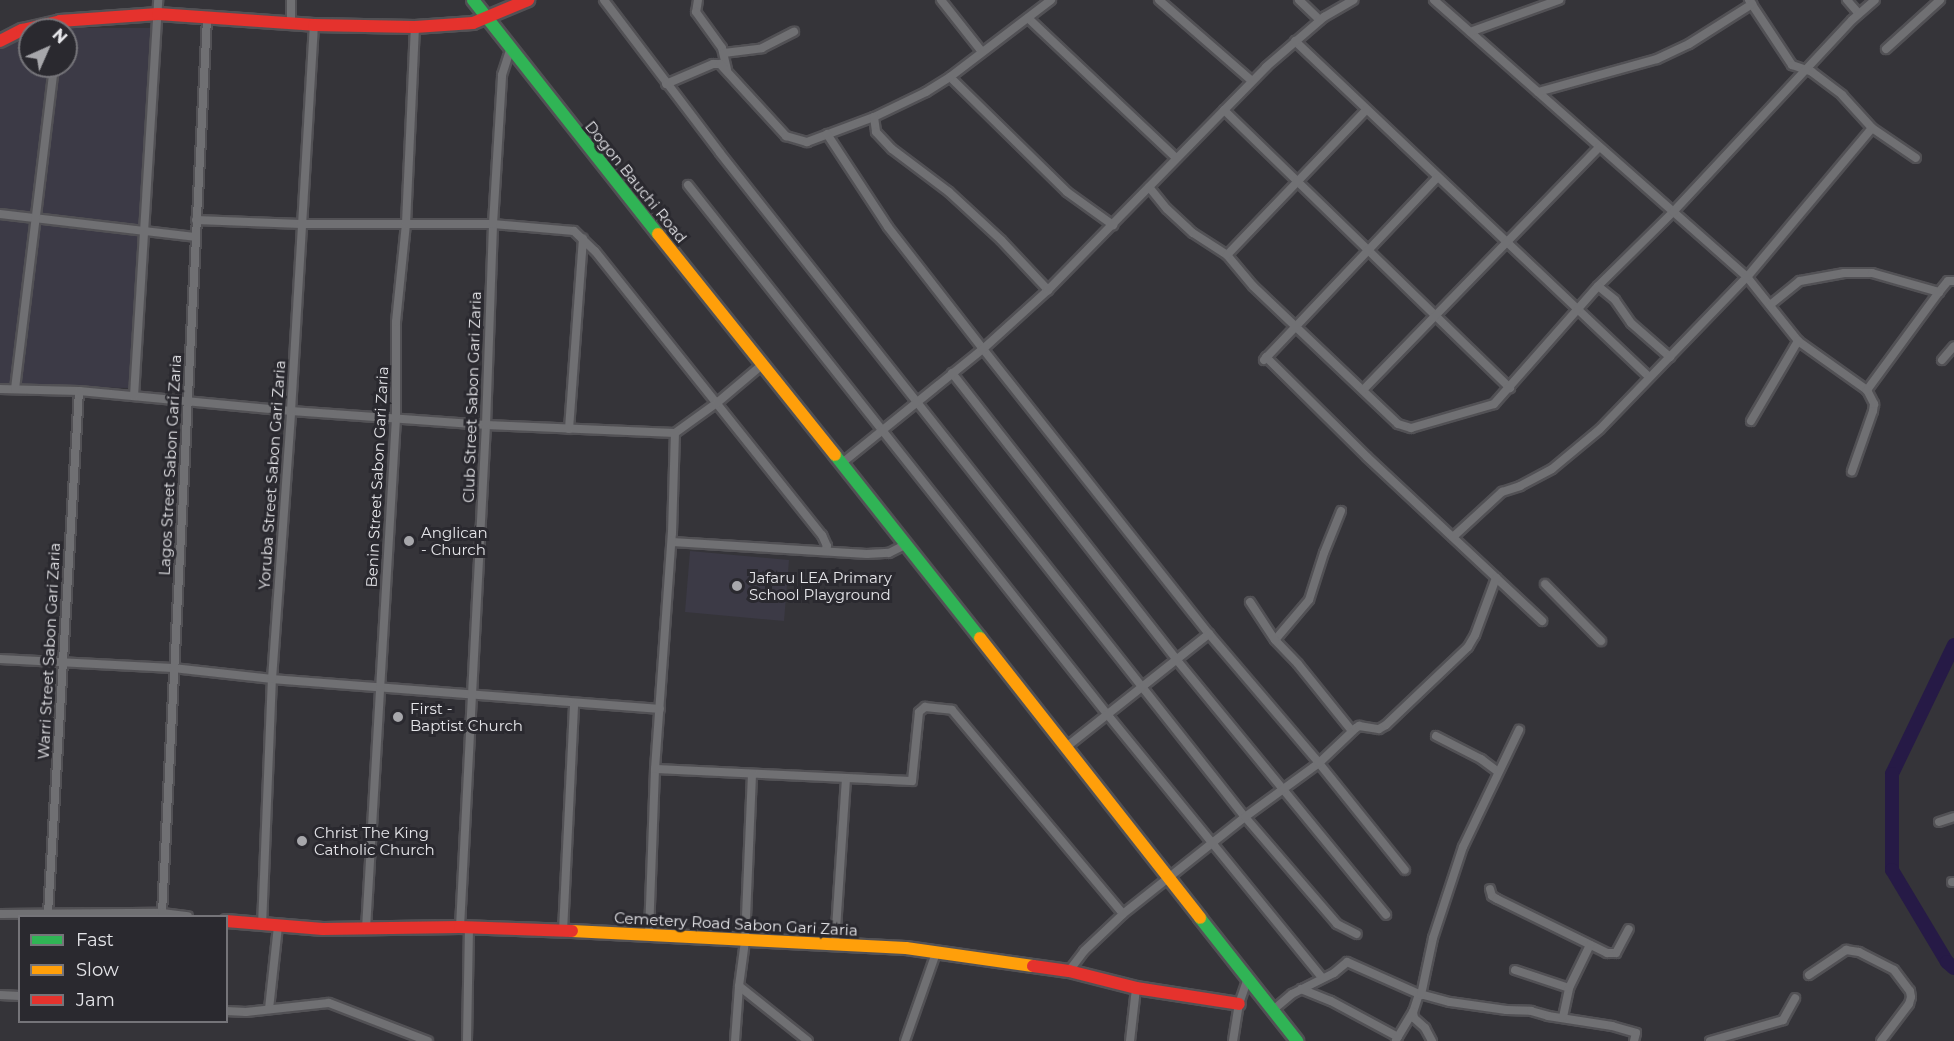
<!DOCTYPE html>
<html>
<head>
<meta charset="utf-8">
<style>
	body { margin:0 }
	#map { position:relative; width:1954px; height:1041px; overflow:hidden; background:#353439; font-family:Montserrat,sans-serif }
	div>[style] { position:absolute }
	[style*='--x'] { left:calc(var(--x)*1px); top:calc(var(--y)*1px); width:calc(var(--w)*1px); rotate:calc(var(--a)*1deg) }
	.built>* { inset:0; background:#3c3a46 }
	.river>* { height:14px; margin:-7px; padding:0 7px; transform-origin:7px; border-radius:7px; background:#261a46 }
	.roads { filter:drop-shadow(2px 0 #525155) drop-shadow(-2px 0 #525155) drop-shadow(0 2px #525155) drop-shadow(0 -2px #525155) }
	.street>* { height:8px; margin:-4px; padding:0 4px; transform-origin:4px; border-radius:4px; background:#707073 }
	.fast>* { height:12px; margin:-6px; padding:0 6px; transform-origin:6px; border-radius:6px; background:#30b455 }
	.slow>* { height:12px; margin:-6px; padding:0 6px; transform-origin:6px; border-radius:6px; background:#ff9f0a }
	.jam>* { height:12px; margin:-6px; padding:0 6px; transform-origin:6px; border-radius:6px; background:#e5322d }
	.dots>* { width:16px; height:16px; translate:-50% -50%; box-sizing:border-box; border:3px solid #2a292f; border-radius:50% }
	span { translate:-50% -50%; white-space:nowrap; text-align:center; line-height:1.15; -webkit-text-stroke:6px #2a292f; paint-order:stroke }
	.street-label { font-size:15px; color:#e5e5e9 }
	.poi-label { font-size:15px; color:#e5e5e9 }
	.left { translate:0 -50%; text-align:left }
	.legend { position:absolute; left:18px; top:915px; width:210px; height:108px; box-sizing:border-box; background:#2a292f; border:2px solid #757479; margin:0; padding:8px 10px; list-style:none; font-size:18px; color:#e5e5e9 }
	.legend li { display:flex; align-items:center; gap:12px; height:30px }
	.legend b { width:30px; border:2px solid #757479 }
	.north { position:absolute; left:18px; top:18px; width:60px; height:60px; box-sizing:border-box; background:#2a292f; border:2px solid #757479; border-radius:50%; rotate:45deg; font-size:16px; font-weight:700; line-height:24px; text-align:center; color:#e5e5e9 }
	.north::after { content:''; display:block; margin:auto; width:21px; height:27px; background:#a7a7ab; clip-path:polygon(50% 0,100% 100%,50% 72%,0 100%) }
</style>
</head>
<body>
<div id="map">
	<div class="built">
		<i style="clip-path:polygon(41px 28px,155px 28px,129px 388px,0 385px,0 44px,30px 32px,30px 66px,66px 66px,66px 30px,35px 30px)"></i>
		<i style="clip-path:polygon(690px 551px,789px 560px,784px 621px,685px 612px)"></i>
	</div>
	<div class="river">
		<i style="--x:1954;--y:645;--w:143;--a:115.7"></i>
		<i style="--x:1892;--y:774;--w:96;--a:90"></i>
		<i style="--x:1892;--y:870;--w:107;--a:59.1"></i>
		<i style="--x:1947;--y:962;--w:9;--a:41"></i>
	</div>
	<div class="roads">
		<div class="street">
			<i style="--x:604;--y:0;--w:192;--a:52.8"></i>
			<i style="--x:720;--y:153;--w:846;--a:51.67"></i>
			<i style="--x:1245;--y:817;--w:141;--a:49.3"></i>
			<i style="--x:1337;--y:924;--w:22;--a:27"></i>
			<i style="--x:698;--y:0;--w:12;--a:99"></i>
			<i style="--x:696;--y:12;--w:44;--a:54.2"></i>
			<i style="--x:722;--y:48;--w:22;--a:77"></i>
			<i style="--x:941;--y:0;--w:66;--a:51.7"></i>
			<i style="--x:1159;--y:0;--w:123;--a:41.1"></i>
			<i style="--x:1299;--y:0;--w:29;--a:44"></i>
			<i style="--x:1434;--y:0;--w:418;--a:41.5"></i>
			<i style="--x:1747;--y:277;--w:82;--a:51.4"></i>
			<i style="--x:1798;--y:341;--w:85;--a:35.4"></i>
			<i style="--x:1867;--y:390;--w:16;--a:63"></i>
			<i style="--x:1874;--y:404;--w:7;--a:98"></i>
			<i style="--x:1873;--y:411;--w:64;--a:109.3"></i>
			<i style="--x:1749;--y:0;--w:78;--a:56.5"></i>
			<i style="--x:1792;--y:65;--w:21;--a:19"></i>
			<i style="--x:1812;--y:72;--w:38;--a:37"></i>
			<i style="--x:1842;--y:95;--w:45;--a:47.7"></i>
			<i style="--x:1872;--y:128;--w:53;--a:34.3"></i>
			<i style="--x:1847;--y:0;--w:18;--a:49"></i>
			<i style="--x:1028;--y:18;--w:204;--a:43.4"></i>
			<i style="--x:291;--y:22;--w:22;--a:-90"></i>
			<i style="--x:1470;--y:32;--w:95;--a:-19.8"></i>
			<i style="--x:1295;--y:41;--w:488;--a:43.5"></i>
			<i style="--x:1886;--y:49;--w:73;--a:-42.2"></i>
			<i style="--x:724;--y:53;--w:38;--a:-7"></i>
			<i style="--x:762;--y:48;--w:36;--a:-27"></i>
			<i style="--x:950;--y:77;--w:164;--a:44.5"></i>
			<i style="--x:1067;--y:192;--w:57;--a:35.7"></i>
			<i style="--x:666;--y:84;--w:51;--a:-23.1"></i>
			<i style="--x:713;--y:64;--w:7;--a:0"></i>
			<i style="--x:720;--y:64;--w:98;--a:47.5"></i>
			<i style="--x:786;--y:136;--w:22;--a:16"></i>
			<i style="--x:807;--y:142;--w:72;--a:-20.5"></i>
			<i style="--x:874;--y:117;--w:58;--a:-25.7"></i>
			<i style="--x:926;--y:92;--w:28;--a:-32"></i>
			<i style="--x:950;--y:77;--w:127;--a:-37.3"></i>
			<i style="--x:1538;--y:92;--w:123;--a:-15.5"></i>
			<i style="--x:1657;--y:59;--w:35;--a:-25"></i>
			<i style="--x:1689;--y:44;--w:75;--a:-32.4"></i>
			<i style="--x:1224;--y:110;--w:399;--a:44.2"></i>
			<i style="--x:874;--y:117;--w:15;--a:82"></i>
			<i style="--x:876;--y:132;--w:23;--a:47"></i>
			<i style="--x:892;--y:149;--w:71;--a:37"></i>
			<i style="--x:949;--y:192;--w:71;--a:42.7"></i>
			<i style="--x:1001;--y:240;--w:69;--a:46.8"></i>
			<i style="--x:827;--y:134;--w:111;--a:56.7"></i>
			<i style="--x:888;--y:227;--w:155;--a:52.1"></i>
			<i style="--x:983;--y:349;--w:364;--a:51.6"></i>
			<i style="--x:1209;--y:634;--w:170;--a:49.5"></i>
			<i style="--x:1319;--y:763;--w:137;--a:51.2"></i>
			<i style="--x:688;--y:185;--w:675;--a:51.62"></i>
			<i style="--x:1107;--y:714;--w:340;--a:50.8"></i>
			<i style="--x:1149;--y:187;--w:28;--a:51"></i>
			<i style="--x:1167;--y:209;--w:35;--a:43"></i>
			<i style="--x:1193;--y:233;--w:40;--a:32.9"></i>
			<i style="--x:1227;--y:255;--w:40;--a:50"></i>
			<i style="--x:1253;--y:286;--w:200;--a:43.6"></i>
			<i style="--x:1398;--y:424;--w:14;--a:17"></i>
			<i style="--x:1411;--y:428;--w:86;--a:-16.1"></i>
			<i style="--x:1494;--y:404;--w:157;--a:-48.6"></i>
			<i style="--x:1598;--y:286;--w:105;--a:-44.6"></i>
			<i style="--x:1673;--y:212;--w:262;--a:-47"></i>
			<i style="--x:1852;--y:20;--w:30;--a:-41"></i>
			<i style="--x:0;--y:214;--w:196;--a:6.7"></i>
			<i style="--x:196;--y:220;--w:105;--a:2.2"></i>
			<i style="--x:301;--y:224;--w:192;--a:0"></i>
			<i style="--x:493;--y:224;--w:81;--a:4.9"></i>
			<i style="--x:574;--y:231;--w:29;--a:44"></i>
			<i style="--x:595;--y:251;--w:364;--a:51.4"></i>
			<i style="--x:822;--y:535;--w:12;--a:66"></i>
			<i style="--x:827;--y:546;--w:5;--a:112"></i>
			<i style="--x:1227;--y:255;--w:201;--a:-46.2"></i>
			<i style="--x:1598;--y:286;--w:22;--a:39"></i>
			<i style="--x:1615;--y:300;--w:28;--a:55"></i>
			<i style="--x:1631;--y:323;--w:52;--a:41.1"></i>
			<i style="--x:1939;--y:292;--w:14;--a:-51"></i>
			<i style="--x:1948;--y:281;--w:6;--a:0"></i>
			<i style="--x:1770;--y:305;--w:38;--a:-39"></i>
			<i style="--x:1800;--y:281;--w:45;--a:-10.3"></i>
			<i style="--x:1844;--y:273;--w:28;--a:0"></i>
			<i style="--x:1872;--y:273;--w:70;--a:15.8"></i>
			<i style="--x:1939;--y:292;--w:122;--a:126.3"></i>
			<i style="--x:1266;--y:357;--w:142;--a:44.7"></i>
			<i style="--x:1367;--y:457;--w:240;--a:43.1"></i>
			<i style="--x:1264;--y:360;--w:251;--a:-46.5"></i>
			<i style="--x:1942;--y:360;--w:18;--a:-49"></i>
			<i style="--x:952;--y:373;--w:363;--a:51.9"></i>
			<i style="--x:1176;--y:659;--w:331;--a:50.6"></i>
			<i style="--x:0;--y:389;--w:79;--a:1.5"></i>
			<i style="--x:79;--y:391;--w:213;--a:5.4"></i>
			<i style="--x:291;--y:411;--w:196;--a:4.1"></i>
			<i style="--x:486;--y:425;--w:189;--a:2.4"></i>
			<i style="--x:675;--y:433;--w:53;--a:-35.8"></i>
			<i style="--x:718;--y:402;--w:59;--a:-40.2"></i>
			<i style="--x:15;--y:389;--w:325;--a:-83.1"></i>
			<i style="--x:1363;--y:390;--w:339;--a:-45.8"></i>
			<i style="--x:134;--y:396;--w:397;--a:-86.5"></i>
			<i style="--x:1751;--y:421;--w:93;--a:-59.6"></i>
			<i style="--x:569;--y:429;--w:191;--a:-85.8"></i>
			<i style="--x:842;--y:463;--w:181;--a:-39"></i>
			<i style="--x:983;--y:349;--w:88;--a:-42.2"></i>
			<i style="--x:1048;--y:290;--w:312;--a:-45.6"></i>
			<i style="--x:1266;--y:67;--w:77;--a:-40.8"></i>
			<i style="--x:1324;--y:17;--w:34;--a:-30"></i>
			<i style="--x:1341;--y:511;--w:45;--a:112"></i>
			<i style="--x:1324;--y:553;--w:49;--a:107.7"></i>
			<i style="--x:1309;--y:600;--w:52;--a:130.4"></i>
			<i style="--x:1275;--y:640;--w:33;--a:46"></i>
			<i style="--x:1298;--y:664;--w:86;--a:51.1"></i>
			<i style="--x:1453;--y:537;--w:67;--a:-42.6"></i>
			<i style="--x:1502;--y:492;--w:19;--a:-18"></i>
			<i style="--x:1520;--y:486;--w:36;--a:-28"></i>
			<i style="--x:1552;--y:469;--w:62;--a:-39.8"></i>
			<i style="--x:1600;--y:429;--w:211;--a:-46"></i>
			<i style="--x:1747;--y:277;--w:194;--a:-50"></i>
			<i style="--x:672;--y:542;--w:195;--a:3.5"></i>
			<i style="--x:867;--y:554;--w:22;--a:-3"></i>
			<i style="--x:889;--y:553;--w:18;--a:-27"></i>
			<i style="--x:1545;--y:584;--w:80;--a:45.5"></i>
			<i style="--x:1250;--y:602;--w:45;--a:56.7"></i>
			<i style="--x:0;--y:659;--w:173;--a:3"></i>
			<i style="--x:173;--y:668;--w:100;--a:6.3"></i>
			<i style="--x:272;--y:679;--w:389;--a:4.4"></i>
			<i style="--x:1436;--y:736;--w:51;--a:27.1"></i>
			<i style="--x:1481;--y:759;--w:21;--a:37"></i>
			<i style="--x:1065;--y:748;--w:184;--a:-38.4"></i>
			<i style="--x:655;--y:769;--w:257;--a:2.7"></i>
			<i style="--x:912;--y:781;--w:69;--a:-84.2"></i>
			<i style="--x:919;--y:712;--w:8;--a:-40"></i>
			<i style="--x:925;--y:707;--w:27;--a:6"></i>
			<i style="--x:952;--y:710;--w:266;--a:50"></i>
			<i style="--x:1939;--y:822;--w:16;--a:-18"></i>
			<i style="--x:1952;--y:882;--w:2;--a:0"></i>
			<i style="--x:1490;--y:889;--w:7;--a:74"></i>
			<i style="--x:1492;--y:896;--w:6;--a:31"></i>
			<i style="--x:1497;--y:899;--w:123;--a:26.1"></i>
			<i style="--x:1607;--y:953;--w:9;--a:0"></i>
			<i style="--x:1616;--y:953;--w:27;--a:-62"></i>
			<i style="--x:162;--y:913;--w:896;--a:-87.12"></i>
			<i style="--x:0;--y:914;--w:162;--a:-0.4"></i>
			<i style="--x:162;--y:913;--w:26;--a:7"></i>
			<i style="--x:48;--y:914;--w:524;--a:-86.61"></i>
			<i style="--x:262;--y:926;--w:247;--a:-87.7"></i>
			<i style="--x:272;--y:679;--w:269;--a:-85.9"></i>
			<i style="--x:291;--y:411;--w:387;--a:-86.6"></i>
			<i style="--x:460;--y:927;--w:503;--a:-87.04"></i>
			<i style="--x:486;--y:425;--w:201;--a:-88"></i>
			<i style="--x:493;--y:224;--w:149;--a:-86.5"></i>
			<i style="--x:502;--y:75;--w:26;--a:-72"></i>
			<i style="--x:366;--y:929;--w:512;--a:-86.64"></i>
			<i style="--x:396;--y:418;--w:96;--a:-90"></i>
			<i style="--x:396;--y:322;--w:99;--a:-84.2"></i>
			<i style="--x:406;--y:224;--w:197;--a:-87.4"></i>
			<i style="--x:563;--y:931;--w:227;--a:-87.2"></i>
			<i style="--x:649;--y:933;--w:164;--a:-87.9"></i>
			<i style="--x:655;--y:769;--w:237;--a:-85.9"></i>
			<i style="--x:672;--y:533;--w:100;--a:-88.3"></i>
			<i style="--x:835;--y:944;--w:165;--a:-86.2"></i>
			<i style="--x:1515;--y:970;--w:57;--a:18.4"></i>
			<i style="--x:1069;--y:971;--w:25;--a:-53"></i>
			<i style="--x:1084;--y:951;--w:54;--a:-43.5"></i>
			<i style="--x:1123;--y:914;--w:156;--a:-38.5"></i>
			<i style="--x:1245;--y:817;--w:92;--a:-36.1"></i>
			<i style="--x:1319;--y:763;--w:51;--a:-43.4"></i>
			<i style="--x:1356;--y:728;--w:4;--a:-34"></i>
			<i style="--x:1359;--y:726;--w:20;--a:9"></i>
			<i style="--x:1379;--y:729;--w:8;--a:-30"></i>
			<i style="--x:1386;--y:725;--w:113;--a:-43.6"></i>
			<i style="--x:1468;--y:647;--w:14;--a:-60"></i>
			<i style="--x:1475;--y:635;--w:61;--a:-69.8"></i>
			<i style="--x:1809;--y:975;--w:45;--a:-34"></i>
			<i style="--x:1846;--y:950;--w:13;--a:9"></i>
			<i style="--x:1859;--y:952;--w:39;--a:27"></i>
			<i style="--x:1894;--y:970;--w:26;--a:53"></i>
			<i style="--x:1910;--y:991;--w:6;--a:81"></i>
			<i style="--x:1911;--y:997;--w:7;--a:106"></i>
			<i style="--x:1909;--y:1004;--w:46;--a:127.1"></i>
			<i style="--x:739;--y:986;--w:88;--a:38.6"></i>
			<i style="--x:1301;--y:989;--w:32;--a:22"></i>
			<i style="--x:1331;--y:1001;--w:76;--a:28.2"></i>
			<i style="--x:1419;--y:994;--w:19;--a:108"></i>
			<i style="--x:1413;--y:1012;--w:6;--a:81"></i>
			<i style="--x:1414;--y:1018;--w:15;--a:42"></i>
			<i style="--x:1425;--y:1028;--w:15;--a:62"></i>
			<i style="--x:1420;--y:994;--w:31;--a:15"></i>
			<i style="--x:1450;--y:1002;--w:57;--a:8.1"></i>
			<i style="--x:1506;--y:1010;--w:25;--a:2"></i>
			<i style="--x:1531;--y:1011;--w:18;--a:16"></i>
			<i style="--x:1548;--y:1016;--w:65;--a:8.9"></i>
			<i style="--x:1612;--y:1026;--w:25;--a:16"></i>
			<i style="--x:1636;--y:1033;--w:8;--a:104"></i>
			<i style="--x:0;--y:995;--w:20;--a:3"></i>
			<i style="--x:269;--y:1009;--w:83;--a:-83.8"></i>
			<i style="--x:1273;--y:1010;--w:25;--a:-40"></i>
			<i style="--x:1292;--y:994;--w:47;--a:-26.6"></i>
			<i style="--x:1334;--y:973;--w:17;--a:-40"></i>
			<i style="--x:1347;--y:962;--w:81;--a:24"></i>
			<i style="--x:1421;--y:995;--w:58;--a:-78.1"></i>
			<i style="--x:1433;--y:938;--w:96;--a:-71.8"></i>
			<i style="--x:1463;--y:847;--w:130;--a:-64.4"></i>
			<i style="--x:226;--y:1011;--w:20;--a:3"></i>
			<i style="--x:246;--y:1012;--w:83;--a:-6.2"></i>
			<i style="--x:329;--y:1003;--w:106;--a:21"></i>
			<i style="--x:1563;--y:1017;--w:30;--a:-78"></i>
			<i style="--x:1569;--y:988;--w:48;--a:-64"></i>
			<i style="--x:1396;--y:1040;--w:33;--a:-59"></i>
			<i style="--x:467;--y:1041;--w:113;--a:-89"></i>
			<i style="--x:735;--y:1041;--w:55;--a:-85.8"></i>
			<i style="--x:739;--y:986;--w:45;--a:-82.4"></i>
			<i style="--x:745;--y:941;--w:167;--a:-87.6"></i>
			<i style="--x:905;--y:1041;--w:93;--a:-70.6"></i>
			<i style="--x:1130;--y:1041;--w:53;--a:-83.5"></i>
			<i style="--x:1233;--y:1041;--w:37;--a:-81"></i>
			<i style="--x:1239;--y:1004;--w:28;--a:-71"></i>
			<i style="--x:1710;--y:1041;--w:76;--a:-16"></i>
			<i style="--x:1783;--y:1020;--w:25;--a:-61"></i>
		</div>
		<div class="fast">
			<i style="--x:473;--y:0;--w:298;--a:51.7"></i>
			<i style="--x:835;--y:455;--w:233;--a:51.6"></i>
			<i style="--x:1200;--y:918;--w:157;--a:51.7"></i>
		</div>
		<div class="slow">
			<i style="--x:658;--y:234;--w:283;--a:51.3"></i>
			<i style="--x:980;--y:638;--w:356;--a:51.8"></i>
			<i style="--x:572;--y:931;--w:334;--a:2.9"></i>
			<i style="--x:906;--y:948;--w:128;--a:8.1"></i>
		</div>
		<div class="jam">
			<i style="--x:0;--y:41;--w:25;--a:-27"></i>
			<i style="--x:22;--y:30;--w:39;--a:-13"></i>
			<i style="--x:60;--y:21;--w:98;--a:-4.1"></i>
			<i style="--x:158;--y:14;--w:156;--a:4"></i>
			<i style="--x:314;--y:25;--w:101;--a:1.1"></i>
			<i style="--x:415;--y:27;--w:58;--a:-3.9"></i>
			<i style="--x:473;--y:23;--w:60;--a:-22.7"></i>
			<i style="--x:226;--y:921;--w:97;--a:4.7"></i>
			<i style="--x:323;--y:929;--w:137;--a:-0.8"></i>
			<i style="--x:460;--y:927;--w:112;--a:2"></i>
			<i style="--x:1033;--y:966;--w:36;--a:8"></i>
			<i style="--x:1069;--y:971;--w:69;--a:14.2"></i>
			<i style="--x:1136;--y:988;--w:104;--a:8.8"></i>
		</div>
	</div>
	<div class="dots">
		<i style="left:409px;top:541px;background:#a7a7ab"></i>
		<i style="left:737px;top:586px;background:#a7a7ab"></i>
		<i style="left:398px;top:717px;background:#a7a7ab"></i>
		<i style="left:302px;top:841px;background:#a7a7ab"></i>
	</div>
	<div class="street-label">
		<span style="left:636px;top:182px;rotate:51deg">Dogon Bauchi Road</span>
		<span style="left:472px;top:397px;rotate:-88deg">Club Street Sabon Gari Zaria</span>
		<span style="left:170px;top:465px;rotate:-87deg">Lagos Street Sabon Gari Zaria</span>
		<span style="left:272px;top:475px;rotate:-86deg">Yoruba Street Sabon Gari Zaria</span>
		<span style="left:377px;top:477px;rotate:-87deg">Benin Street Sabon Gari Zaria</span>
		<span style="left:49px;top:651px;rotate:-87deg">Warri Street Sabon Gari Zaria</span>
		<span style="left:736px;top:924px;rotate:3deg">Cemetery Road Sabon Gari Zaria</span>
	</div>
	<div class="poi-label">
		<span class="left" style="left:421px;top:541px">Anglican<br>- Church</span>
		<span class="left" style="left:749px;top:586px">Jafaru LEA Primary<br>School Playground</span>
		<span class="left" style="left:410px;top:717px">First -<br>Baptist Church</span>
		<span class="left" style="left:314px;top:841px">Christ The King<br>Catholic Church</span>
	</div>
	<ul class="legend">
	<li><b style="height:8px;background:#30b455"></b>Fast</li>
	<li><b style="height:8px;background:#ff9f0a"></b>Slow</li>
	<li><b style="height:8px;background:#e5322d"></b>Jam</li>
	</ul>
	<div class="north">N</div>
</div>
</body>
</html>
